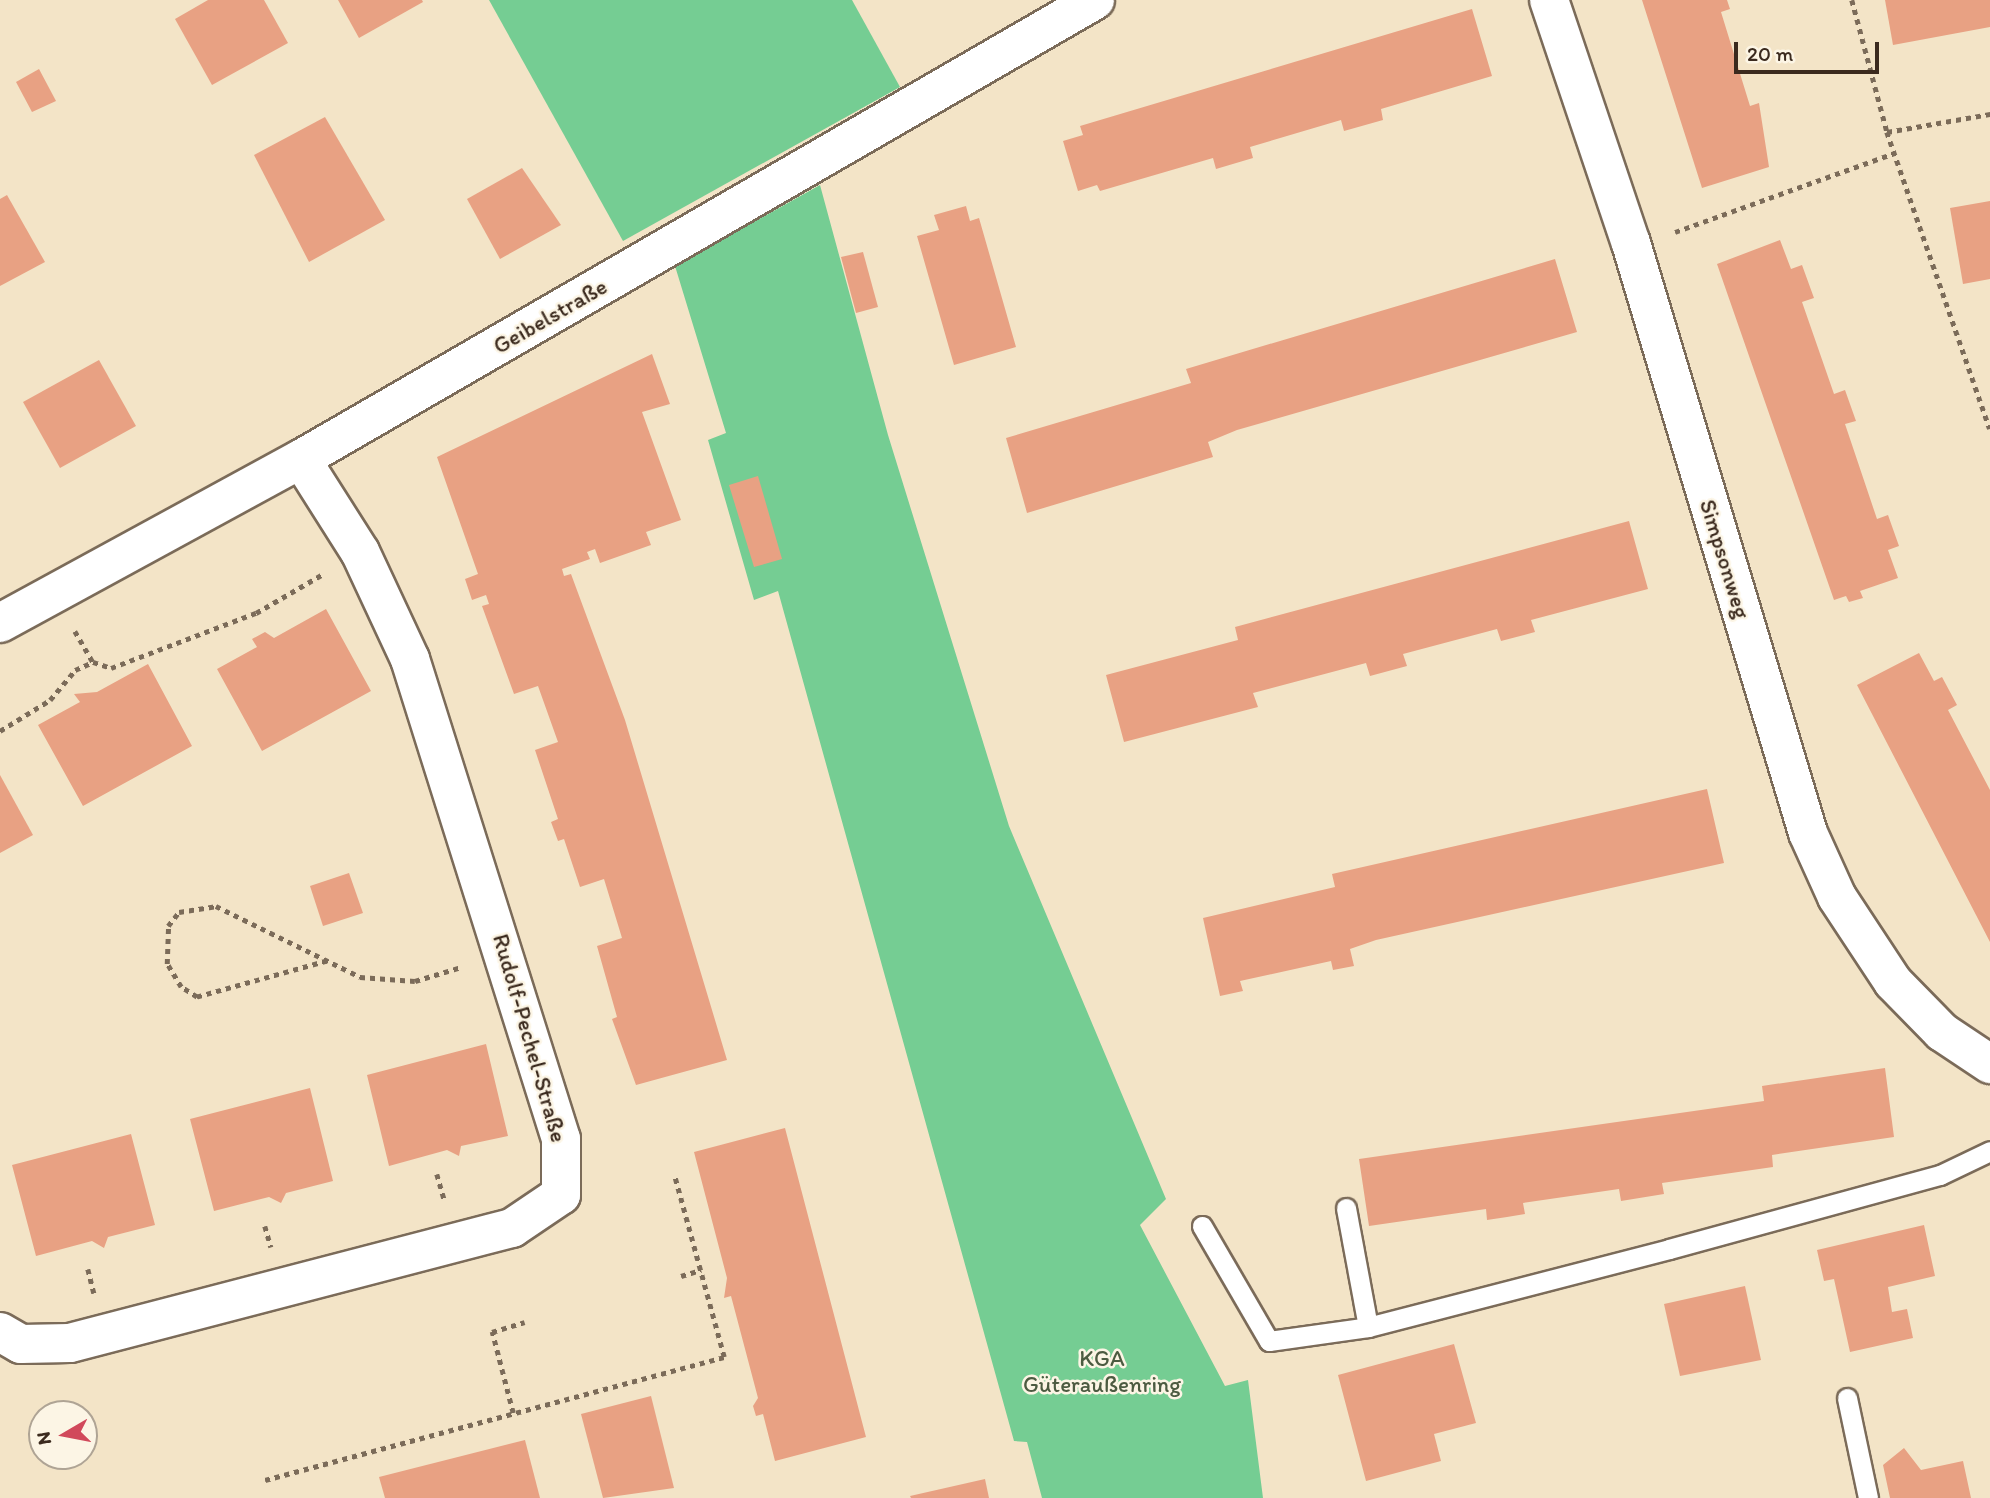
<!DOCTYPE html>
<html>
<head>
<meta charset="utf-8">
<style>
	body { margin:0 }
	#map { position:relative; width:1990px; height:1498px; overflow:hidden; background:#f3e4c7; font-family:Itim,sans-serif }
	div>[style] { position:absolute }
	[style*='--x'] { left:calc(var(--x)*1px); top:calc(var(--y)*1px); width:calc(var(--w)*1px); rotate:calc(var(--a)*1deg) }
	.green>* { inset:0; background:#75cd93 }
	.building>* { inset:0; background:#e8a183 }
	.path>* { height:4.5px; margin-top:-2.25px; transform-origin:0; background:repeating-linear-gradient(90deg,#7b6b59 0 5px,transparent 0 10px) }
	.roads { filter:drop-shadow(2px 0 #7b6b59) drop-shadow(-2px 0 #7b6b59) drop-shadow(0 2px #7b6b59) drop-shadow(0 -2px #7b6b59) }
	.lane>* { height:19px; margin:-9.5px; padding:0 9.5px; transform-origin:9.5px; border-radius:9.5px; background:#fff }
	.street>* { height:38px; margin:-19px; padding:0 19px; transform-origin:19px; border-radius:19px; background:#fff }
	span { translate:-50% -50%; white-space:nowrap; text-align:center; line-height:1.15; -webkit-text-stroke:5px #fcf5e5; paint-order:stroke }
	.street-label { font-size:23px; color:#3b2a1e }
	.park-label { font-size:23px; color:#4c5b41 }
	.north { position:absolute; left:28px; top:1400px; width:70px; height:70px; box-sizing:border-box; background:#fcf5e5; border:2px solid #afa495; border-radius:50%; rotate:260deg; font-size:19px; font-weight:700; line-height:28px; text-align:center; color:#3b2a1e }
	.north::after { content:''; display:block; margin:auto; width:24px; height:32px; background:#d1495b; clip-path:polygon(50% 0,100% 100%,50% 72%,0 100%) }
	.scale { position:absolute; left:1734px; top:42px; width:145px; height:32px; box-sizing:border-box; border:4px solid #3b2a1e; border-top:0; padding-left:9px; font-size:21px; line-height:24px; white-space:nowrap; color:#3b2a1e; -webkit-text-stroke:5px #fcf5e5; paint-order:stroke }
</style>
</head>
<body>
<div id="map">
	<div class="green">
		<i style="clip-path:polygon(489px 0,852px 0,900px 87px,623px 241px)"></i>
		<i style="clip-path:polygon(820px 185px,888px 435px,1009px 826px,1166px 1199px,1140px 1225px,1225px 1386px,1248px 1380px,1263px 1498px,1042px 1498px,1027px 1442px,1014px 1441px,778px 591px,754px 600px,708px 440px,726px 433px,675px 266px)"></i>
	</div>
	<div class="building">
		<i style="clip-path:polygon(208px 0,264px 0,288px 43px,212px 85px,175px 19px)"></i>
		<i style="clip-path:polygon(338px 0,422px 0,423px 2px,359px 38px)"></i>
		<i style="clip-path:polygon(1642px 0,1727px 0,1730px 9px,1721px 12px,1750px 106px,1759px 103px,1769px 167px,1702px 188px)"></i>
		<i style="clip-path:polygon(1885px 0,1990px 0,1990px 27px,1893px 45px)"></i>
		<i style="clip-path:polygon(1472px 9px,1492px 76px,1381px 109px,1383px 120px,1344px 131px,1341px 120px,1250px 147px,1253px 158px,1216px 169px,1213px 158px,1100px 191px,1097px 185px,1078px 191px,1063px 141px,1083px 135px,1080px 126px)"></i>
		<i style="clip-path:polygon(39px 69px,56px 101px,32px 112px,16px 82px)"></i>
		<i style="clip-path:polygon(325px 117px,385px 220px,309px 262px,254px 155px)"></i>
		<i style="clip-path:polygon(522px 168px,561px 225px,500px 259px,467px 199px)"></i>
		<i style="clip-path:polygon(7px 195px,45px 262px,0 286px,0 199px)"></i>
		<i style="clip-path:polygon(1990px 201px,1990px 279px,1963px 284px,1950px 208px)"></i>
		<i style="clip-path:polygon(966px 206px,970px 221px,979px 218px,1016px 347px,954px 365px,917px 236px,939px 230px,934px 215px)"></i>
		<i style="clip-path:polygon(1780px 240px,1791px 269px,1802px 265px,1814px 298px,1802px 302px,1834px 394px,1845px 390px,1856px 421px,1845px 424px,1877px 519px,1888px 515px,1899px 546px,1888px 550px,1898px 578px,1860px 591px,1863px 598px,1849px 602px,1846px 596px,1834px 600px,1717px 264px)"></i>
		<i style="clip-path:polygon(863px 252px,878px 307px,856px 313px,841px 257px)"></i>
		<i style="clip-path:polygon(1555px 259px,1577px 332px,1237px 430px,1208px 442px,1213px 457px,1027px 513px,1006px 438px,1191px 383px,1186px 369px)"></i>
		<i style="clip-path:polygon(652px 354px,670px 404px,642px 412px,681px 520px,646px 532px,651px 545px,600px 563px,595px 549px,587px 552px,590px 559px,562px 569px,564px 576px,571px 574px,625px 720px,727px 1060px,636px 1085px,612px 1019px,617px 1017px,597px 946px,622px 938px,604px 879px,580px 887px,564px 839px,558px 841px,551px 822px,558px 819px,535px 750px,558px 742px,538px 686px,514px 694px,482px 606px,489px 604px,486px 595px,472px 600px,465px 579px,478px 574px,437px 457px)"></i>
		<i style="clip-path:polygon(99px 360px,136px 426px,60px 468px,23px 402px)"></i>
		<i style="clip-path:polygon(758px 476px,782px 559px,754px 567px,729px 485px)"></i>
		<i style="clip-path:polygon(1629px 521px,1648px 589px,1531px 620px,1535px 632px,1501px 641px,1497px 629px,1403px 654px,1407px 666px,1370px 676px,1366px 663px,1253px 693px,1258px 707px,1124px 742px,1106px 675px,1238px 640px,1235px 627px)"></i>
		<i style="clip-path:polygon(326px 609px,371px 691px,262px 751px,217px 669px,257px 647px,252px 639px,265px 632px,274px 638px)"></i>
		<i style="clip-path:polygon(1919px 653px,1934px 681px,1942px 677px,1957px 705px,1948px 710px,1990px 790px,1990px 942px,1857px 685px)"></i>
		<i style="clip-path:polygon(148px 664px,192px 746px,83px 806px,38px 725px,80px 702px,74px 694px,97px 692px)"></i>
		<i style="clip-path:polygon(0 775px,33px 835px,0 853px)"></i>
		<i style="clip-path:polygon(1707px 789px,1724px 863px,1376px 940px,1350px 949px,1354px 966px,1333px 970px,1331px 961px,1240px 981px,1243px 991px,1220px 996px,1203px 918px,1335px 887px,1332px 874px)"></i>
		<i style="clip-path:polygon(349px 873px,363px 913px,323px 926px,310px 886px)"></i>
		<i style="clip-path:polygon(486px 1044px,508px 1136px,461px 1146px,459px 1156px,447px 1150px,389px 1166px,367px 1075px)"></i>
		<i style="clip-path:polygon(1885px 1068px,1894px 1137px,1772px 1155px,1773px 1167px,1662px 1183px,1664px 1194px,1621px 1201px,1619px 1189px,1523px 1203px,1525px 1214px,1507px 1217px,1487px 1220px,1486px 1209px,1369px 1226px,1359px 1159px,1764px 1101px,1762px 1086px)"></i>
		<i style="clip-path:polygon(310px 1088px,333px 1181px,286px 1193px,281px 1203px,269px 1197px,214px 1211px,190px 1119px)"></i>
		<i style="clip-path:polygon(785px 1128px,866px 1437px,775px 1461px,763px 1414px,756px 1416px,753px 1406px,758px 1398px,731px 1296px,724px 1298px,727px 1278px,694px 1152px)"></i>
		<i style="clip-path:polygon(131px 1134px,155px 1225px,108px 1237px,104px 1248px,92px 1241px,36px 1256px,12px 1165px)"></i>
		<i style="clip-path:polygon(1924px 1225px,1935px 1276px,1888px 1287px,1892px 1312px,1907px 1309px,1913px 1338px,1850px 1352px,1834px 1279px,1824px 1281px,1817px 1250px)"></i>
		<i style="clip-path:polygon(1745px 1286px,1761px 1360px,1680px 1376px,1664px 1304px)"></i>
		<i style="clip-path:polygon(1454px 1344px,1476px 1423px,1434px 1434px,1441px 1461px,1366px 1481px,1338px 1375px)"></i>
		<i style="clip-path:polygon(651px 1396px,674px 1488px,603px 1498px,581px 1414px)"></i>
		<i style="clip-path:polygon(525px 1440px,540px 1498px,385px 1498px,379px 1477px)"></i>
		<i style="clip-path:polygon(1904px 1448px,1921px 1470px,1963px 1461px,1971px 1498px,1890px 1498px,1883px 1465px)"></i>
		<i style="clip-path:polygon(985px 1479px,989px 1498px,911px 1498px,910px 1496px)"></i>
	</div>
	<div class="path">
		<i style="--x:1852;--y:0;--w:137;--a:75.1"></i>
		<i style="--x:1887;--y:132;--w:314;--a:70.9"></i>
		<i style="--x:1887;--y:132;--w:105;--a:-9.9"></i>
		<i style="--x:1675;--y:232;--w:233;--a:-19.8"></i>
		<i style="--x:75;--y:631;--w:36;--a:60"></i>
		<i style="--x:0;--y:731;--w:59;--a:-31.8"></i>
		<i style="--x:50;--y:700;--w:39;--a:-50"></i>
		<i style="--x:75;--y:670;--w:20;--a:-24"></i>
		<i style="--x:93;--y:662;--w:19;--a:18"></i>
		<i style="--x:111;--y:668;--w:155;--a:-20.8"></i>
		<i style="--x:256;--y:613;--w:78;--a:-30.2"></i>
		<i style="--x:327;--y:961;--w:135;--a:164.5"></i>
		<i style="--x:197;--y:997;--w:19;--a:-148"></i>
		<i style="--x:181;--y:987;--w:27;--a:-121"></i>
		<i style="--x:167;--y:964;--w:38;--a:-88"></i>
		<i style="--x:168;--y:926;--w:18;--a:-52"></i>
		<i style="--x:179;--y:912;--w:37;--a:-9"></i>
		<i style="--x:216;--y:906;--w:161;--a:26.2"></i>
		<i style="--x:360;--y:977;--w:55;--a:4.2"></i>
		<i style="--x:415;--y:981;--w:48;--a:-16.9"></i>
		<i style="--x:437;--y:1174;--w:29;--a:74"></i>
		<i style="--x:265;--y:1226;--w:22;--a:74"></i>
		<i style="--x:88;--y:1269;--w:25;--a:76"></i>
		<i style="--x:681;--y:1276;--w:21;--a:-17"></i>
		<i style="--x:513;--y:1413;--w:84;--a:-104.5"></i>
		<i style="--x:492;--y:1332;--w:34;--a:-17"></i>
		<i style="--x:265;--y:1480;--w:475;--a:-15"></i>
		<i style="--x:724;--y:1357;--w:186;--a:-105.3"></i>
	</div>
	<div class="roads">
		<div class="lane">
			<i style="--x:1346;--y:1208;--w:121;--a:79.5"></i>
			<i style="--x:1202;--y:1226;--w:133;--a:59.8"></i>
			<i style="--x:1269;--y:1341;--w:100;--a:-8"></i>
			<i style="--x:1368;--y:1327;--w:311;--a:-14.5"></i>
			<i style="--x:1669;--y:1249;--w:281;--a:-15.3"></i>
			<i style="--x:1940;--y:1175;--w:55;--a:-25.6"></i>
			<i style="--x:1847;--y:1398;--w:102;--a:78.1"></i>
		</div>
		<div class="street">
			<i style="--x:1549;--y:0;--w:256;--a:71.4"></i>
			<i style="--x:1631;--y:243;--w:616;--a:73.3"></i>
			<i style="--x:1808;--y:833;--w:70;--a:65.6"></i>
			<i style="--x:1837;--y:897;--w:102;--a:56.6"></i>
			<i style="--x:1893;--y:982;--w:70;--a:45.6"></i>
			<i style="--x:1942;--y:1032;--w:58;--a:33.7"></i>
			<i style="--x:0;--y:623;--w:343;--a:-28.6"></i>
			<i style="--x:301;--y:459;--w:917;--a:-30.03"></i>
			<i style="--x:0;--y:1332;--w:24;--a:30"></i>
			<i style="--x:21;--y:1344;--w:49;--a:-1.2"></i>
			<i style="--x:70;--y:1343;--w:457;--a:-14.6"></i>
			<i style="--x:512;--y:1228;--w:59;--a:-34"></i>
			<i style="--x:561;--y:1195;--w:56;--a:-90"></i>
			<i style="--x:561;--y:1139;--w:503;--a:-107.46"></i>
			<i style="--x:410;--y:659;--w:118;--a:-115"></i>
			<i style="--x:360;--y:552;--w:110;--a:-122.4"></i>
		</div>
	</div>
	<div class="street-label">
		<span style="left:550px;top:316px;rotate:-30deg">Geibelstraße</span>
		<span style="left:1725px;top:559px;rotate:73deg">Simpsonweg</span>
		<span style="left:530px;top:1038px;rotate:74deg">Rudolf-Pechel-Straße</span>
	</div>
	<div class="park-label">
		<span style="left:1102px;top:1371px">KGA<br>Güteraußenring</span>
	</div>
	<div class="north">N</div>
	<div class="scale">20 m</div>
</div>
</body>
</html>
